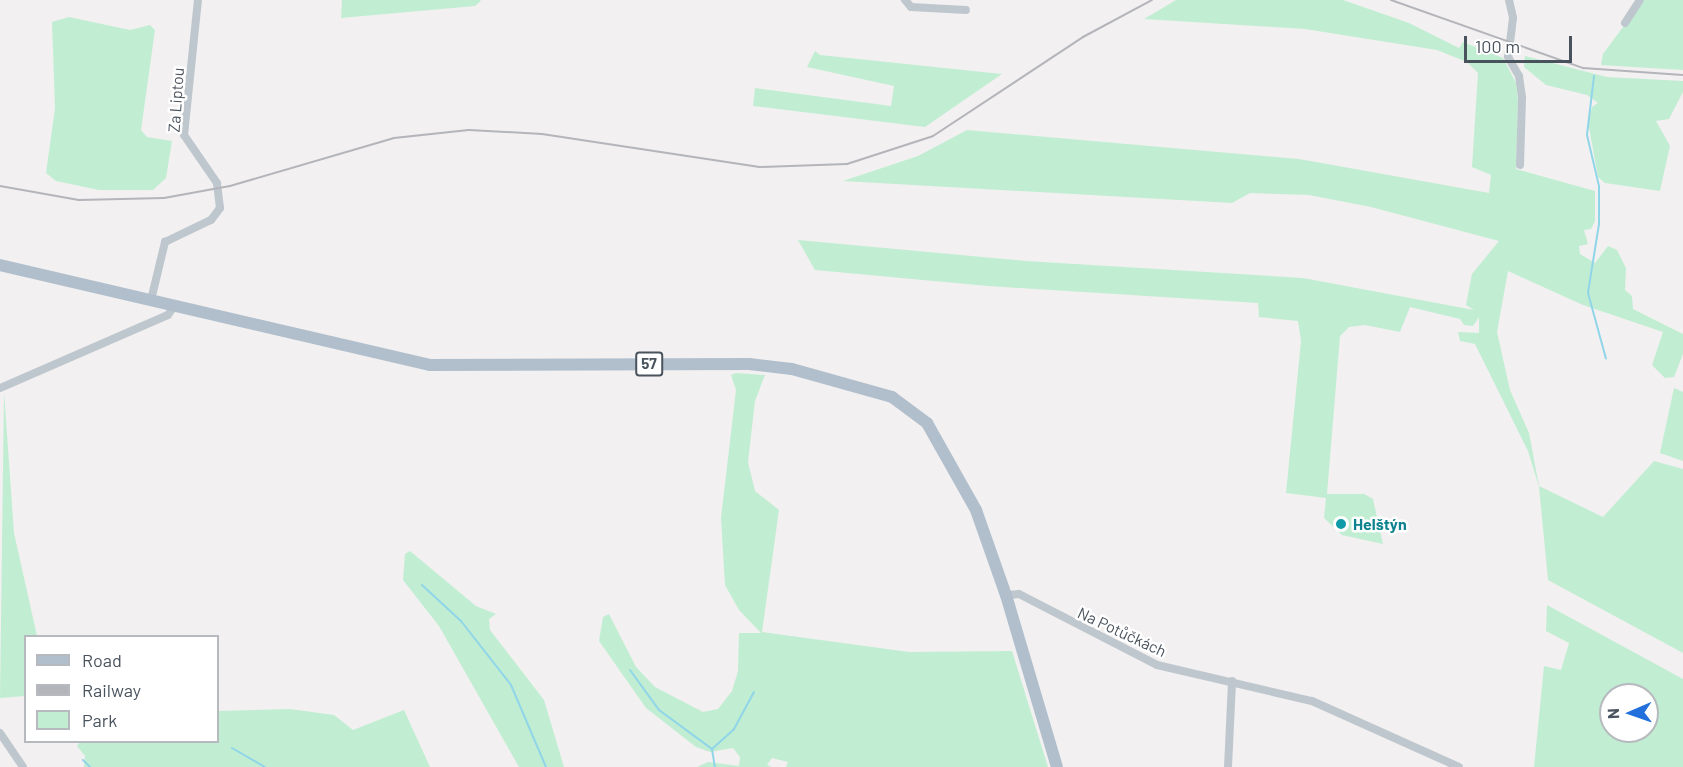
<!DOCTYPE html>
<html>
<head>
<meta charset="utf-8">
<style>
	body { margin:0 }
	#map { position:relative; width:1683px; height:767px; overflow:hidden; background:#f2f0f0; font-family:Barlow,sans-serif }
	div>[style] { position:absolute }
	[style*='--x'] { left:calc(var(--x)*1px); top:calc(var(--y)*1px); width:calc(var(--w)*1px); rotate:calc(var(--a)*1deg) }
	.green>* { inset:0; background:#c1eed3 }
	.stream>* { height:2px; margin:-1px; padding:0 1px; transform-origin:1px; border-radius:1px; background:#90d5e8 }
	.minor>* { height:8px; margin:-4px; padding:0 4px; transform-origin:4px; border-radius:4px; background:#bfc7ce }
	.primary>* { height:12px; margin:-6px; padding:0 6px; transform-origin:6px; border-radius:6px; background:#b1bfcd }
	.rail>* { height:2px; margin:-1px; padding:0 1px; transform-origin:1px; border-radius:1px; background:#b3b5ba }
	.dots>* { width:16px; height:16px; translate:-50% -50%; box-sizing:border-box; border:3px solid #fff; border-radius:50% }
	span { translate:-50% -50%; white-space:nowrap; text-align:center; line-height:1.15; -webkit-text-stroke:5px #fff; paint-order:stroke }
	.shield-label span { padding:2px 4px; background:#fff; border:2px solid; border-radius:4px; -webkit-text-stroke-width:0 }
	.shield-label { font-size:15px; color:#49535d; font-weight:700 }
	.street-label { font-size:16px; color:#49535d }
	.culture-label { font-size:16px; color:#0d838f; font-weight:700 }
	.left { translate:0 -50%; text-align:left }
	.legend { position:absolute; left:24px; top:635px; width:195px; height:108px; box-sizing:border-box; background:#fff; border:2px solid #b6babe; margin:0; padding:8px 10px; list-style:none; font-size:18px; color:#49535d }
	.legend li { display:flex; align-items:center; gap:12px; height:30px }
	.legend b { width:30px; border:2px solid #b6babe }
	.north { position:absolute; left:1599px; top:683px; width:60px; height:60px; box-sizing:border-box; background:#fff; border:2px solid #b6babe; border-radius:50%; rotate:268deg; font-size:16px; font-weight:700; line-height:24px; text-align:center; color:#49535d }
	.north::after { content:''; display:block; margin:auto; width:21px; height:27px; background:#2170db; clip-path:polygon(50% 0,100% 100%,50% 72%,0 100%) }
	.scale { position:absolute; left:1464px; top:36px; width:108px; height:27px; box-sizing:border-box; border:3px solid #49535d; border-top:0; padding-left:8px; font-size:18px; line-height:21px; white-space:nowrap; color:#49535d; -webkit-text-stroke:4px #fff; paint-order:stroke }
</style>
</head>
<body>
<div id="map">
	<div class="green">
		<i style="clip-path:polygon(342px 0,480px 0,481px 1px,475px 6px,341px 18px)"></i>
		<i style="clip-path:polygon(1176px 0,1343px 0,1409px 23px,1459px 48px,1463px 42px,1503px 58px,1516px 83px,1518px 100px,1516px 169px,1595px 191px,1595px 221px,1591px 229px,1584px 230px,1588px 244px,1579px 246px,1580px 254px,1595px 263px,1608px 246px,1617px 250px,1626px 268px,1625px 290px,1632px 296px,1633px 309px,1683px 334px,1683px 354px,1674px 377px,1665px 378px,1652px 365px,1663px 332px,1583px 305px,1508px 271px,1497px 332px,1510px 390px,1529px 433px,1539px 486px,1603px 517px,1654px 461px,1683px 469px,1683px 653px,1548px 580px,1539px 487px,1528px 451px,1475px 344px,1460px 341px,1458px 332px,1479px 333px,1479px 317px,1473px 326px,1464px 325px,1460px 319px,1410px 307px,1400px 332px,1365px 325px,1349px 327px,1340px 336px,1327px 494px,1364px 494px,1373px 499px,1383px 544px,1342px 535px,1324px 518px,1326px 498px,1286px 493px,1301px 341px,1298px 321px,1259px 317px,1258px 303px,988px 286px,815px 270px,798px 240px,1026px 261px,1303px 278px,1474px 310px,1466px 305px,1472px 274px,1499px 241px,1371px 207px,1309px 195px,1250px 193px,1232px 203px,843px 181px,918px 156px,967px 130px,1299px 159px,1489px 193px,1491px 175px,1472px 167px,1478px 73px,1467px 62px,1437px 50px,1305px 29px,1144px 19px)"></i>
		<i style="clip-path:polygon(1643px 0,1683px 0,1683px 70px,1601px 65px,1603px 54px)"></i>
		<i style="clip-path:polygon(69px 17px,130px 30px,150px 25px,155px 30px,141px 130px,147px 137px,172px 141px,166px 178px,153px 190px,99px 190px,56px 181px,46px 173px,55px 108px,52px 22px)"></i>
		<i style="clip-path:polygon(815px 51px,820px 55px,1002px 74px,925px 127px,753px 106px,755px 88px,891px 106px,894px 86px,807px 67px)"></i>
		<i style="clip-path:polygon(1525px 56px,1607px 77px,1683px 81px,1683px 92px,1669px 119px,1656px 121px,1670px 146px,1660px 191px,1605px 183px,1598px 177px,1588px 122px,1592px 107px,1598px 103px,1587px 95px,1546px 85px,1524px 67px)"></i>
		<i style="clip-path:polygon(736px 373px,765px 375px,755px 401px,748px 462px,755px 491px,779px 510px,762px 632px,909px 652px,1012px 651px,1048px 767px,786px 767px,788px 762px,772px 758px,767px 765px,772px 767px,697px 767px,708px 762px,739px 766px,740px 757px,733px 748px,710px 752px,696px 747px,646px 708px,599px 641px,603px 617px,609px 614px,636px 667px,655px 687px,703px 712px,718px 709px,732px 691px,738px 671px,739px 633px,761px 633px,739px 610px,725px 585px,721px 518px,736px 390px,731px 375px)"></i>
		<i style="clip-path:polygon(1674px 388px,1683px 392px,1683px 461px,1660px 453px)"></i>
		<i style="clip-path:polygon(4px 392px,14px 533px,37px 636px,26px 636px,25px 696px,0 698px)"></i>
		<i style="clip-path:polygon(410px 551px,476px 606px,496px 614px,489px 619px,490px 630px,544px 700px,564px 767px,519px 767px,439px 626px,403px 580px,405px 554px)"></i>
		<i style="clip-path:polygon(evenodd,1547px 605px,1683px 679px,1683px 767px,1534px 767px,1544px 666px,1561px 670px,1569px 643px,1546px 631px,1547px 605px,1611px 695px,1647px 695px,1647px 731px,1611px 731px,1611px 695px)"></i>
		<i style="clip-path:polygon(290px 709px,334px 715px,353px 730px,404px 710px,430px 767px,84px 767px,85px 756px,77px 746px,80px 742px,218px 742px,218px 711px)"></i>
	</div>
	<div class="stream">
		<i style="--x:1594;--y:76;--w:59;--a:96.8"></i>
		<i style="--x:1587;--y:135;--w:52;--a:76.8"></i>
		<i style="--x:1599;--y:186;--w:38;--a:90"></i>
		<i style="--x:1599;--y:224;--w:70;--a:99.1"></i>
		<i style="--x:1588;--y:293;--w:68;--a:74.7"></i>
		<i style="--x:422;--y:585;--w:53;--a:42.7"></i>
		<i style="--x:461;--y:621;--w:81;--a:52"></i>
		<i style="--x:511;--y:685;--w:89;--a:66.9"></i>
		<i style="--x:630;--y:670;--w:49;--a:54.1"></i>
		<i style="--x:659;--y:710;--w:66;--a:36.3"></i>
		<i style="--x:712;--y:749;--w:18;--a:81"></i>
		<i style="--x:232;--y:748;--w:38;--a:30"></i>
		<i style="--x:712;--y:749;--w:30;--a:-42"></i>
		<i style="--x:734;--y:729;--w:42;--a:-61.6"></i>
		<i style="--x:83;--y:760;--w:10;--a:45"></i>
	</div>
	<div class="minor">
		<i style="--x:905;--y:0;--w:9;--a:49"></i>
		<i style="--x:911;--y:7;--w:55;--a:3.1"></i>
		<i style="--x:1509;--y:0;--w:18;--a:77"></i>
		<i style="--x:1513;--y:18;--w:39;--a:97"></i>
		<i style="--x:1508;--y:57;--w:22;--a:60"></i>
		<i style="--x:1519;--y:76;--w:22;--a:82"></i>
		<i style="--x:1522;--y:98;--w:67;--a:91.7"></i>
		<i style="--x:1625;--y:23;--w:27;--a:-57"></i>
		<i style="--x:151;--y:300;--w:60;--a:-76.4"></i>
		<i style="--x:165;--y:242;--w:51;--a:-25.6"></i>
		<i style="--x:211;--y:220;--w:15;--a:-53"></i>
		<i style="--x:220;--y:208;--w:25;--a:-97"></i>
		<i style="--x:217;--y:183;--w:58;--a:-124.5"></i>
		<i style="--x:184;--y:135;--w:136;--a:-84.1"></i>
		<i style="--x:0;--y:388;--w:183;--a:-23.5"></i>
		<i style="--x:168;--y:315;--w:11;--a:-56"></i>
		<i style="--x:1006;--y:595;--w:13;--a:-4"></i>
		<i style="--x:1019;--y:594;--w:155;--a:27.2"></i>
		<i style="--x:1157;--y:665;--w:159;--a:13.1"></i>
		<i style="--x:1312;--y:701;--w:161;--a:24.2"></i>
		<i style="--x:0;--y:733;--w:41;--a:55.9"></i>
		<i style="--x:1228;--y:767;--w:86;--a:-87.3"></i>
	</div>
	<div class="primary">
		<i style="--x:0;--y:265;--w:441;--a:13.1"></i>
		<i style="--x:430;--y:365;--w:319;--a:-0.2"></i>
		<i style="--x:749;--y:364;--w:43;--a:6.6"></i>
		<i style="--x:792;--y:369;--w:104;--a:15.6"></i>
		<i style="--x:892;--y:397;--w:44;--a:36.6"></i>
		<i style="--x:927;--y:423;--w:100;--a:60.6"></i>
		<i style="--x:976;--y:510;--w:90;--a:70.6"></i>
		<i style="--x:1006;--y:595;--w:179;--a:73.5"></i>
	</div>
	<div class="rail">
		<i style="--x:1391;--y:0;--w:204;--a:19.5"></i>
		<i style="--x:1583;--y:68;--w:100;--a:4"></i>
		<i style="--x:0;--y:186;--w:80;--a:10"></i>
		<i style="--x:79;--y:200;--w:85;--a:-1.3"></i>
		<i style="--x:164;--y:198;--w:67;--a:-10.3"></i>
		<i style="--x:230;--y:186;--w:171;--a:-16.3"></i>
		<i style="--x:394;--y:138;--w:75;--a:-6.1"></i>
		<i style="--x:469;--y:130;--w:73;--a:3.1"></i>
		<i style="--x:542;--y:134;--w:220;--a:8.6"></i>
		<i style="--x:760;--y:167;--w:87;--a:-2"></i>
		<i style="--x:847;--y:164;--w:90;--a:-18"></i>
		<i style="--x:933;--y:136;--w:180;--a:-33.4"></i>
		<i style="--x:1083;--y:37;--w:78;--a:-28.2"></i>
	</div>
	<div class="dots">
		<i style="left:1341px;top:524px;background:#0f9aa8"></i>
	</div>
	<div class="shield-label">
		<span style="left:649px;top:364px">57</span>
	</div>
	<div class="street-label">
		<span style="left:176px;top:100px;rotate:-86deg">Za Liptou</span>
		<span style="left:1122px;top:632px;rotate:25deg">Na Potůčkách</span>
	</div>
	<div class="culture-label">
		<span class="left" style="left:1353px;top:524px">Helštýn</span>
	</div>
	<ul class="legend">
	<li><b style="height:8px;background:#b1bfcd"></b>Road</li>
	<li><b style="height:8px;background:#b3b5ba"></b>Railway</li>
	<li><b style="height:16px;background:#c1eed3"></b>Park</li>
	</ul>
	<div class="north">N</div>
	<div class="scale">100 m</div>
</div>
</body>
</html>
